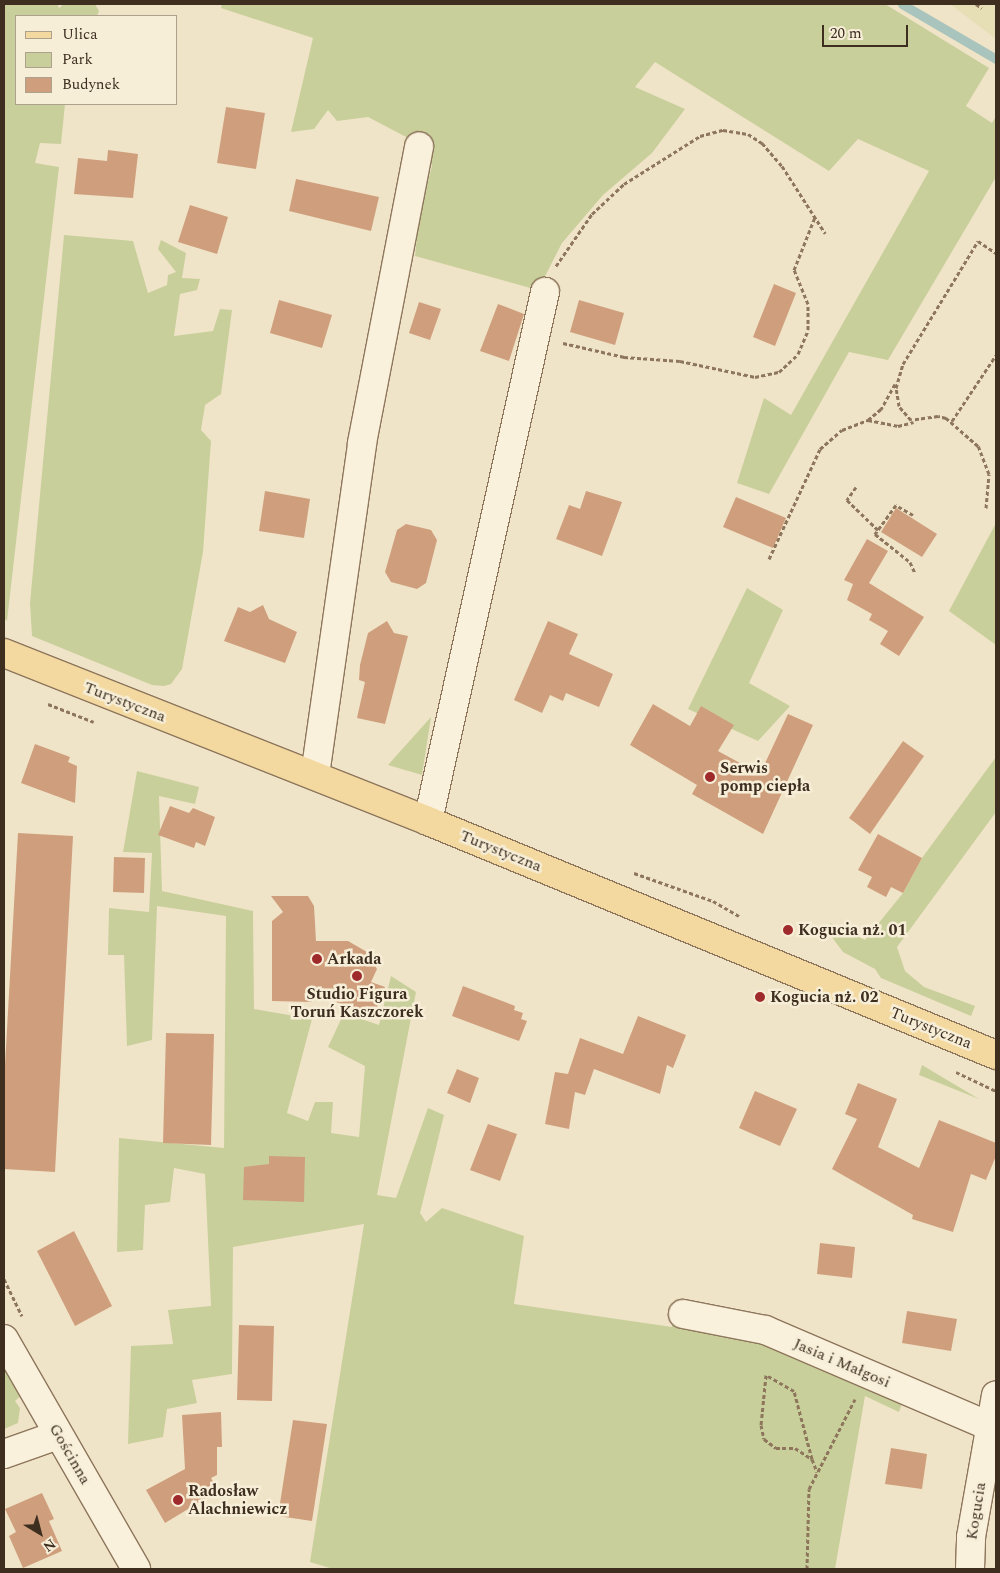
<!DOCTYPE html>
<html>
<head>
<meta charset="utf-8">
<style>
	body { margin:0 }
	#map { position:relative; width:1000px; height:1573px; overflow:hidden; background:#f0e4c8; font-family:Spectral,serif }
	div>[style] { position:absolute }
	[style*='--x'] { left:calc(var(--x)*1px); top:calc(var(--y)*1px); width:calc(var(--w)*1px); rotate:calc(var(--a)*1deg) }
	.farmland>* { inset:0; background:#e6deb5 }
	.green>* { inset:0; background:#c9cf9b }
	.stream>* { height:9px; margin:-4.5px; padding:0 4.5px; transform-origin:4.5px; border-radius:4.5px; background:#a9c4bc }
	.building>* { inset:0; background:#cf9f7d }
	.path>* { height:3px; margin-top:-1.5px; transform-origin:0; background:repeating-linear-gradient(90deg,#8d765c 0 4px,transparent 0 6.5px) }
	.roads { filter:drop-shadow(1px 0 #8d765c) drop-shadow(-1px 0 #8d765c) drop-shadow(0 1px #8d765c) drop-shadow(0 -1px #8d765c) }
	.minor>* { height:28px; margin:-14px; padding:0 14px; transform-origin:14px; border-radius:14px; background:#faf1dc }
	.major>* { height:28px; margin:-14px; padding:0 14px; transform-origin:14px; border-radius:14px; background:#f3d9a0 }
	.dots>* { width:14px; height:14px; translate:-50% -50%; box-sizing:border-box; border:2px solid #f7eed8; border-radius:50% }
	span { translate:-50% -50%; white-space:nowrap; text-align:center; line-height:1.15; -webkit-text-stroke:5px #f7eed8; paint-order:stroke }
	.street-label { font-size:16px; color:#3d2e20 }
	.poi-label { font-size:16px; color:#3d2e20; font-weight:700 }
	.left { translate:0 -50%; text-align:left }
	.frame { position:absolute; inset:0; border:5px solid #3d2e20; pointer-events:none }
	.legend { position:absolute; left:15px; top:15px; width:162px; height:90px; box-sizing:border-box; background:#f7eed8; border:1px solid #ada18e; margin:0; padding:6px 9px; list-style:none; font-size:15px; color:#3d2e20 }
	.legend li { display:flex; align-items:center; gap:10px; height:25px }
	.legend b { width:25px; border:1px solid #ada18e }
	.north { position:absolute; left:15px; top:1508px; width:50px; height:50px; -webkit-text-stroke:4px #f7eed8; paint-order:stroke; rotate:143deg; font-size:14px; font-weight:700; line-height:20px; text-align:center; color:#3d2e20 }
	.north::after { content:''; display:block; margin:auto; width:18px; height:22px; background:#3d2e20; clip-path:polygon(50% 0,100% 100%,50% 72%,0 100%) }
	.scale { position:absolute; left:822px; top:25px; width:86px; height:22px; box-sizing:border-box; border:2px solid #3d2e20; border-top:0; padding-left:6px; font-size:15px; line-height:18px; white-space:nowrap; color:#3d2e20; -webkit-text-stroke:4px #f7eed8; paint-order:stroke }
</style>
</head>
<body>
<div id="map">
	<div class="farmland">
		<i style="clip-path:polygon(950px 4px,996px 4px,996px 39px)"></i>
	</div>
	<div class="green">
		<i style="clip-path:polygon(4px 4px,57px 4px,59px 8px,64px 4px,95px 4px,99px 11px,97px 16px,16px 16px,16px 104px,65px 104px,61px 144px,40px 143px,35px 163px,59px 167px,7px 621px,4px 619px)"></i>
		<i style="clip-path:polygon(222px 4px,885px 4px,989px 68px,966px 106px,992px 123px,996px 116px,996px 177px,888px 360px,849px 352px,769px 494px,737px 483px,764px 398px,791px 415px,929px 171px,858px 139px,829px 171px,655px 62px,635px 87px,685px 109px,652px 153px,603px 195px,562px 243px,538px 290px,415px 256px,419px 215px,432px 166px,427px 154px,408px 138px,368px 117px,337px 121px,328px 110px,314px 129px,291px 132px,313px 38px,221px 8px)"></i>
		<i style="clip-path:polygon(64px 235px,133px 241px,148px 293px,167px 285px,168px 275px,176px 272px,158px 249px,161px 240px,186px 253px,182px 278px,200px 279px,197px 290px,180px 294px,174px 336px,213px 331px,220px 309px,232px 310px,221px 394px,205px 405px,201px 430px,211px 441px,203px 552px,182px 669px,171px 684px,164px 686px,152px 685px,32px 636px,30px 603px)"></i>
		<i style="clip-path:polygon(996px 523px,996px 645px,949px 611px)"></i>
		<i style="clip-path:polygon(747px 588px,783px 610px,749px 683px,790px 706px,758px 741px,688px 709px)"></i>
		<i style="clip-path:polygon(431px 717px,422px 775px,388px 765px)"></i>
		<i style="clip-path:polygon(996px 757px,996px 812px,897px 947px,905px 971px,924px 987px,975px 1006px,971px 1016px,881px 978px,875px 969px,843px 952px,831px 936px,830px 923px,865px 940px,903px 893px,922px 858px)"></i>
		<i style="clip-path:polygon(137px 771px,199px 787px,195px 804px,159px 796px,162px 891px,253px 911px,254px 1009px,312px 1019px,287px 1113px,308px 1121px,315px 1102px,333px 1102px,331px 1133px,359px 1137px,365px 1066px,328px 1047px,344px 1013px,379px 1025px,391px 976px,416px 992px,377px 1195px,396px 1198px,428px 1108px,444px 1115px,420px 1213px,426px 1222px,442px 1208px,524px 1236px,514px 1304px,672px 1327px,678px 1297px,678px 1318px,761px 1338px,904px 1398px,899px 1412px,865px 1396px,835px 1569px,333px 1569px,310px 1562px,364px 1224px,233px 1247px,232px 1374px,192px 1380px,197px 1403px,167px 1409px,163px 1437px,128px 1444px,131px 1346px,173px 1344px,168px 1310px,211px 1306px,205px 1174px,174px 1168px,170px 1202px,145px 1205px,143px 1250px,117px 1252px,119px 1138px,224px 1148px,226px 916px,157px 906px,152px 1040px,127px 1046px,124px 955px,108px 955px,109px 908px,149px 912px,152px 853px,123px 852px)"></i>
		<i style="clip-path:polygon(922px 1065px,979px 1099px,919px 1075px)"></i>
		<i style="clip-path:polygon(4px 1358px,23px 1394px,15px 1401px,20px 1408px,18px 1423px,4px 1429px)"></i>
	</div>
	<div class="stream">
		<i style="--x:902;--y:4;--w:109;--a:30.3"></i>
	</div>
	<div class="building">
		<i style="clip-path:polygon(226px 107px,265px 113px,256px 169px,217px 163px)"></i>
		<i style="clip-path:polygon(108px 150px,138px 154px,133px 198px,74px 194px,78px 158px,107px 161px)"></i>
		<i style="clip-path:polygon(296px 179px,379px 197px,371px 231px,289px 211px)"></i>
		<i style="clip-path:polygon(190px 205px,228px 217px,217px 254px,178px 242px)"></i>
		<i style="clip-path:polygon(774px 284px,796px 293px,775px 346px,753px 337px)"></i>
		<i style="clip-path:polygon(279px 300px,332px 315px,322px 348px,270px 333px)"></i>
		<i style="clip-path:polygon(579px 300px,624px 313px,615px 345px,570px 332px)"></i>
		<i style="clip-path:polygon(419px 302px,441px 309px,430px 340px,409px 333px)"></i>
		<i style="clip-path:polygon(498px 304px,524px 314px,509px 361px,480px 351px)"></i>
		<i style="clip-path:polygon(265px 491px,310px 499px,304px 538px,259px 531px)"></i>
		<i style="clip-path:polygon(586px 491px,622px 502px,602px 556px,556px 539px,569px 505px,580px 509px)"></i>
		<i style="clip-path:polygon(736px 497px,786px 518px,773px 548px,723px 527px)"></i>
		<i style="clip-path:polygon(896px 508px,937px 534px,922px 557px,881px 532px)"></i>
		<i style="clip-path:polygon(406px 524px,431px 530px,437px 540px,426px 583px,417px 589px,391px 582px,385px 572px,397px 530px)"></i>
		<i style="clip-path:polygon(867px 539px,888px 551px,869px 583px,924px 617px,899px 656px,880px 644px,888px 631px,869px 620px,872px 614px,847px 600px,853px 584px,844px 580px)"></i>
		<i style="clip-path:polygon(263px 605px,269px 619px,297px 632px,285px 663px,224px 641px,238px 607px,250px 612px)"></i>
		<i style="clip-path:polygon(387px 621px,394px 633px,408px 636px,385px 724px,357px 718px,365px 682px,359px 680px,360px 665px,368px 633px)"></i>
		<i style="clip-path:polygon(548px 621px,578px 634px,569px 654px,613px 674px,599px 707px,566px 693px,563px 701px,550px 695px,542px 713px,514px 700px)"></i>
		<i style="clip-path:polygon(653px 704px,690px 726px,701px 706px,734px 725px,718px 751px,760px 774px,788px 714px,813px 725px,763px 834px,692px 794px,697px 785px,630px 745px)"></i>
		<i style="clip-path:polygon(903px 741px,924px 756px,870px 834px,849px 818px)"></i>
		<i style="clip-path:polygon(35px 744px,70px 757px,68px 762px,77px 766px,75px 803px,21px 783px)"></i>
		<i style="clip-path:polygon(170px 806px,189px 813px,193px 808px,215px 817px,205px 846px,196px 842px,194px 848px,158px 835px)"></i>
		<i style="clip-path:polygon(18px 833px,73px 836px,55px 1172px,4px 1169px,4px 1083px)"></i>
		<i style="clip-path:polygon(878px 834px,922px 858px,903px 893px,891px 887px,886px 897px,867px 887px,872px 877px,858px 870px)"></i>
		<i style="clip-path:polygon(114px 857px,145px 858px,144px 893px,113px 892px)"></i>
		<i style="clip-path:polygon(271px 896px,308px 896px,314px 906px,316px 941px,348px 941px,367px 952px,377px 969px,371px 982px,385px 987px,377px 1007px,366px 1012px,318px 996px,311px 1002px,272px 1001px,272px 921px,283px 912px)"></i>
		<i style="clip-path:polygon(463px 986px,515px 1006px,514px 1010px,523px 1013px,521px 1019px,527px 1021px,519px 1041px,452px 1016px)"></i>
		<i style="clip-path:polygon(638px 1016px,686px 1035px,673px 1068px,667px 1065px,660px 1094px,594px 1069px,585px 1095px,575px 1092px,569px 1129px,545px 1124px,555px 1072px,568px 1074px,580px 1038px,623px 1054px)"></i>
		<i style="clip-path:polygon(166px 1033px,214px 1034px,211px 1145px,163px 1143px)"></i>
		<i style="clip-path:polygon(457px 1069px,479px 1078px,470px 1103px,447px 1093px)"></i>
		<i style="clip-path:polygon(858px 1083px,897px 1099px,878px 1147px,919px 1168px,939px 1120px,996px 1143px,996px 1156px,986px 1180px,971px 1174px,953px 1232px,912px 1219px,913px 1215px,832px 1169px,857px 1119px,845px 1114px)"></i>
		<i style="clip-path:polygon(755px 1091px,797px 1109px,780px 1146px,739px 1128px)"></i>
		<i style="clip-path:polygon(488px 1124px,517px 1134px,500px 1181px,470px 1170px)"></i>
		<i style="clip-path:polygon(269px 1156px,305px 1157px,304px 1202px,243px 1200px,244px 1167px,269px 1164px)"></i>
		<i style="clip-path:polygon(74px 1231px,112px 1306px,75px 1326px,37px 1251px)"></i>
		<i style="clip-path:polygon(820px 1243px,855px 1247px,852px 1278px,817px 1274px)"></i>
		<i style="clip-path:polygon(907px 1311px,957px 1319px,951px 1351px,902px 1343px)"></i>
		<i style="clip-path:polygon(239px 1325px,274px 1326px,272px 1401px,237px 1400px)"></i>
		<i style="clip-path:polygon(221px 1412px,222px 1447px,217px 1447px,217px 1475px,211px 1478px,218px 1491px,165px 1523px,146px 1490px,185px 1469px,182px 1415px)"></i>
		<i style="clip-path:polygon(293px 1420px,327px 1424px,312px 1521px,278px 1516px)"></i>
		<i style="clip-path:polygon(891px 1448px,927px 1454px,922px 1489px,885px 1484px)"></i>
		<i style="clip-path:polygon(42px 1493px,54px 1519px,49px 1521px,62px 1551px,23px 1568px,9px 1536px,16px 1532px,5px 1509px)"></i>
	</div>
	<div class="path">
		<i style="--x:976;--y:4;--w:7;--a:34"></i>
		<i style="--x:556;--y:266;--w:63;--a:-55.3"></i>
		<i style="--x:592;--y:214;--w:44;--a:-43.2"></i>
		<i style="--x:624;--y:184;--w:90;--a:-32.3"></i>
		<i style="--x:700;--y:136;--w:24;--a:-15"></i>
		<i style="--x:723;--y:130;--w:25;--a:9"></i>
		<i style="--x:748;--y:134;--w:17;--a:33"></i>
		<i style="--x:762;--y:143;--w:30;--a:49"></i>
		<i style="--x:782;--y:166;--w:80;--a:57.3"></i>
		<i style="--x:563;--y:343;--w:63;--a:12.9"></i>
		<i style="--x:624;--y:357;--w:56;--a:4.1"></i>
		<i style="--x:680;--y:361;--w:77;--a:12"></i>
		<i style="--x:755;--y:377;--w:25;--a:-12"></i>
		<i style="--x:779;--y:372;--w:26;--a:-43"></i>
		<i style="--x:798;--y:354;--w:26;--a:-67"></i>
		<i style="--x:808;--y:330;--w:26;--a:-90"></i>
		<i style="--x:808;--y:304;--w:37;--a:-112"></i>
		<i style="--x:794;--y:270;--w:57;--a:-68.4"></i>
		<i style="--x:895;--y:384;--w:29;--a:119"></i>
		<i style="--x:881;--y:409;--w:17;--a:140"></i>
		<i style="--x:868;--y:420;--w:31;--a:11"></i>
		<i style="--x:898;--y:426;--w:16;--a:-14"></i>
		<i style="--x:952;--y:421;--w:79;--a:-56.3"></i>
		<i style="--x:856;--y:487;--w:16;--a:125"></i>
		<i style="--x:847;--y:500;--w:43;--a:44.1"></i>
		<i style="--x:986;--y:508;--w:34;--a:-85"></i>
		<i style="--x:989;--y:474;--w:30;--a:-111"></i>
		<i style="--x:978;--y:446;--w:43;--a:-138.8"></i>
		<i style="--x:946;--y:418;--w:8;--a:-166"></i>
		<i style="--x:938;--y:416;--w:27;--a:172"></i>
		<i style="--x:911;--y:420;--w:18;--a:-131"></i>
		<i style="--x:899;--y:406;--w:18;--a:-99"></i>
		<i style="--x:896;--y:388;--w:25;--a:-74"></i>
		<i style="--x:903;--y:364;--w:144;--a:-58.6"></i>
		<i style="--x:978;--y:241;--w:22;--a:34"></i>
		<i style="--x:913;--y:515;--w:20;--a:-150"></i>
		<i style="--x:896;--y:505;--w:36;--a:126"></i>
		<i style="--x:875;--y:534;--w:45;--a:38.7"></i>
		<i style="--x:910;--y:562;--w:12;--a:66"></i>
		<i style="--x:769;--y:559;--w:121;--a:-65.1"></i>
		<i style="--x:820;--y:449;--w:29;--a:-41"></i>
		<i style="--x:842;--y:430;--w:28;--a:-21"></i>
		<i style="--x:48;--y:704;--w:49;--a:21.4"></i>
		<i style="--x:634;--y:873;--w:84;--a:19.5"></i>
		<i style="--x:713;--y:901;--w:30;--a:30"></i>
		<i style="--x:956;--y:1072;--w:44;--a:25.4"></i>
		<i style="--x:4;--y:1279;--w:41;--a:64.1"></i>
		<i style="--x:812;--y:1459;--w:70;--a:-104.8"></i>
		<i style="--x:794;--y:1391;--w:32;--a:-150"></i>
		<i style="--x:766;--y:1375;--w:50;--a:95.7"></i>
		<i style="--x:761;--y:1425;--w:14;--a:78"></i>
		<i style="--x:764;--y:1439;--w:15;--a:37"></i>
		<i style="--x:776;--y:1448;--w:19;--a:0"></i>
		<i style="--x:795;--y:1448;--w:20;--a:33"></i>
		<i style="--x:812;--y:1459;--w:14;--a:69"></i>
		<i style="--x:807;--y:1569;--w:80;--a:-88.6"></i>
		<i style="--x:809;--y:1489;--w:101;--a:-62.9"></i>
	</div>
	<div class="roads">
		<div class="minor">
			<i style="--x:315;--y:775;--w:335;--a:-81.9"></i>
			<i style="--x:362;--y:443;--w:302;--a:-79.1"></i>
			<i style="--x:428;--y:821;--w:542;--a:-77.53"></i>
			<i style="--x:683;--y:1314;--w:84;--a:11"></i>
			<i style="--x:765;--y:1330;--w:251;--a:23.2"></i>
			<i style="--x:4;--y:1339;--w:265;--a:60.1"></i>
			<i style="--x:4;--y:1454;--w:57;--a:-19.4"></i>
			<i style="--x:970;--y:1569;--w:32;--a:-88"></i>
			<i style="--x:971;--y:1537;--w:144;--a:-80"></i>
		</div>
		<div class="major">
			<i style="--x:4;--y:653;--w:456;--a:21.6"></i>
			<i style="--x:428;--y:821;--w:614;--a:22.39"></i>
		</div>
	</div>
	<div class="dots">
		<i style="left:710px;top:777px;background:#9e2a2b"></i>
		<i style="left:788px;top:930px;background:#9e2a2b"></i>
		<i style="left:317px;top:959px;background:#9e2a2b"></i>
		<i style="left:357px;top:976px;background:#9e2a2b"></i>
		<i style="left:760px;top:997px;background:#9e2a2b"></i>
		<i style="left:178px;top:1500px;background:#9e2a2b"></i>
	</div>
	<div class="street-label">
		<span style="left:125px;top:702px;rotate:21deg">Turystyczna</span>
		<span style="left:501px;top:851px;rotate:22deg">Turystyczna</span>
		<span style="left:931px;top:1028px;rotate:22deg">Turystyczna</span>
		<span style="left:842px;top:1363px;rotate:23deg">Jasia i Małgosi</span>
		<span style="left:70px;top:1454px;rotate:60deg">Gościnna</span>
		<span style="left:976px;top:1511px;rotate:-81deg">Kogucia</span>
	</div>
	<div class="poi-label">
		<span class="left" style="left:720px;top:777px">Serwis<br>pomp ciepła</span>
		<span class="left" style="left:798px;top:930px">Kogucia nż. 01</span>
		<span class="left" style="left:327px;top:959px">Arkada</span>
		<span style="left:357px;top:1003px">Studio Figura<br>Toruń Kaszczorek</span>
		<span class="left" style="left:770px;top:997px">Kogucia nż. 02</span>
		<span class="left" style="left:188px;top:1500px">Radosław<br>Alachniewicz</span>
	</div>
	<div class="frame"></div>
	<ul class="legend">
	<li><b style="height:6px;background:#f3d9a0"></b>Ulica</li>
	<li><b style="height:14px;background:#c9cf9b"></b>Park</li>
	<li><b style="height:14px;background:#cf9f7d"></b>Budynek</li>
	</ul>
	<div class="north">N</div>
	<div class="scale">20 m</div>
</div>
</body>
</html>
